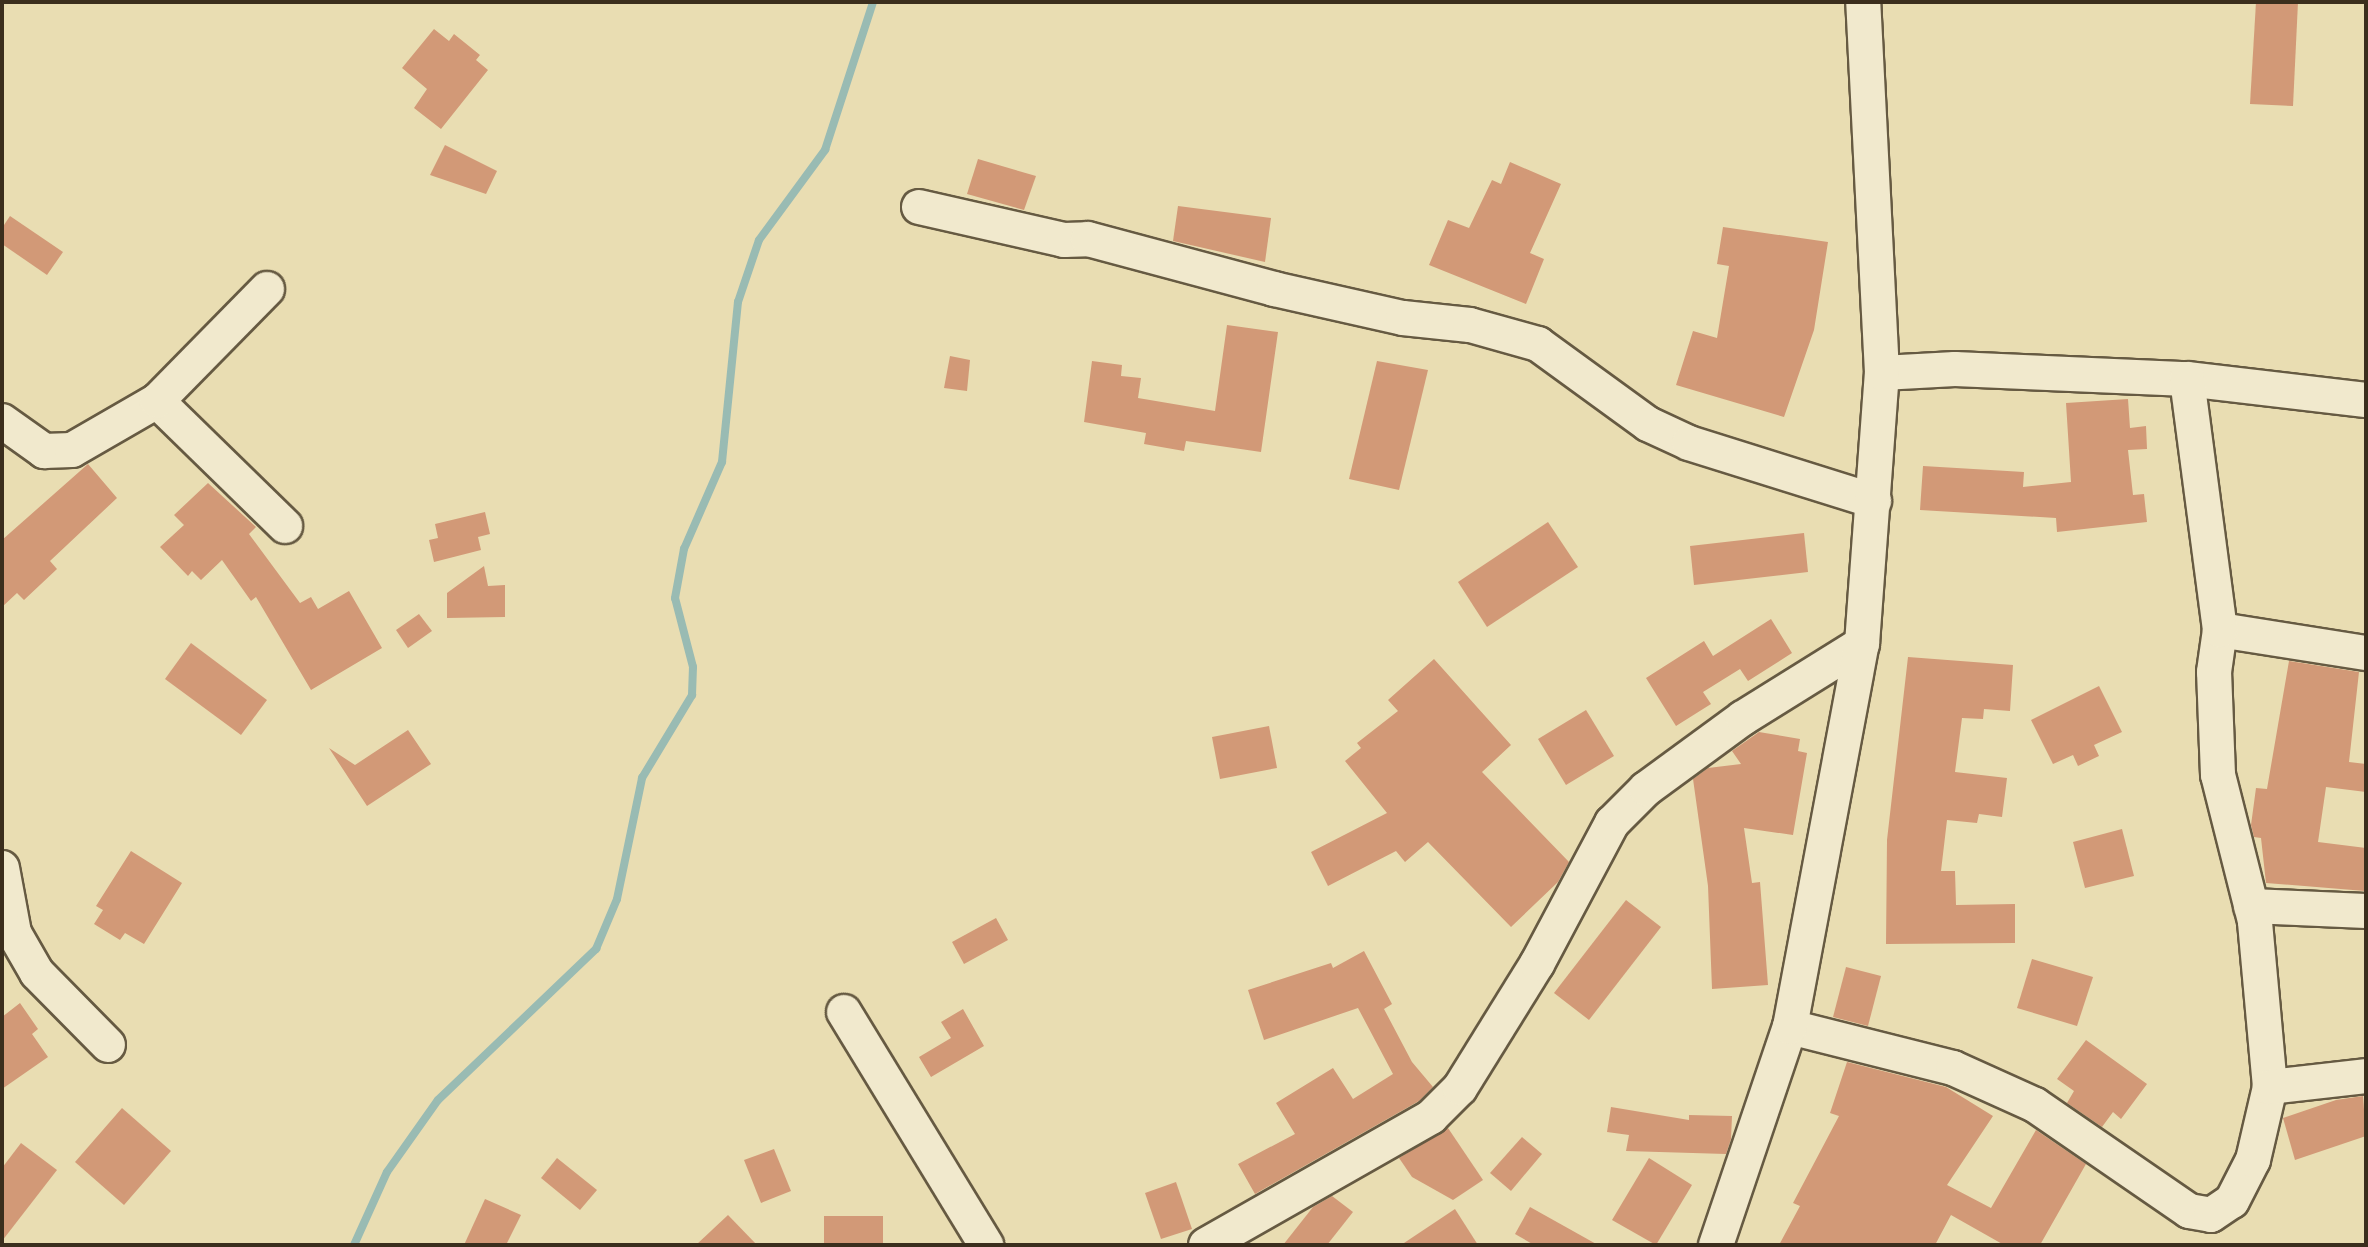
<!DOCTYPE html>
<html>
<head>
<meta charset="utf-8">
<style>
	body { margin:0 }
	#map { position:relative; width:2368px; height:1247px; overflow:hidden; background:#e9ddb2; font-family:"IM FELL Double Pica",serif }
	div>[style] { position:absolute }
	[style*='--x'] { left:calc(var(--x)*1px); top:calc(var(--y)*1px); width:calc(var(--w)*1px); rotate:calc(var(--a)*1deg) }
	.stream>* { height:8px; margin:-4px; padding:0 4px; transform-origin:4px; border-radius:4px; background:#99bbb3 }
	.building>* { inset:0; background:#d29977 }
	.roads { filter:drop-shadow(2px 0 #665a42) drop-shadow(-2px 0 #665a42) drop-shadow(0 2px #665a42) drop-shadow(0 -2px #665a42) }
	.minor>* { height:34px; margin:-17px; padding:0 17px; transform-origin:17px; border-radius:17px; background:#f1e9cd }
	span { translate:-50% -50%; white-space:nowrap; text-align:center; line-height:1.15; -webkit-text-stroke:8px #f1e9cd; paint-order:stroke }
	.frame { position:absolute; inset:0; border:4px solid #3b2e1d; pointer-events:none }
</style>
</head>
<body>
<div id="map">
	<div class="stream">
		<i style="--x:354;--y:1245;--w:80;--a:-65.7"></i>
		<i style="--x:387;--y:1172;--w:88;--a:-54.7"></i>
		<i style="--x:438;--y:1100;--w:219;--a:-43.7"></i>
		<i style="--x:596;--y:949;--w:54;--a:-67.2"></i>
		<i style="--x:617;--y:899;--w:124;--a:-78.3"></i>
		<i style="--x:642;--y:778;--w:97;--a:-58.9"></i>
		<i style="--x:692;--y:695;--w:28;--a:-88"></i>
		<i style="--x:693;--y:667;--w:71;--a:-104.6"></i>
		<i style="--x:675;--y:598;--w:50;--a:-79.6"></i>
		<i style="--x:684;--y:549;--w:95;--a:-66.4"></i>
		<i style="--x:722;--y:462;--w:161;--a:-84.3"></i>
		<i style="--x:738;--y:302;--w:65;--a:-71.3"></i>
		<i style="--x:759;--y:240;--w:112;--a:-53.7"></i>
		<i style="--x:825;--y:150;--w:156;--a:-72"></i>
	</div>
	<div class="building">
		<i style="clip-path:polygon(2256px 2px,2298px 2px,2293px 106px,2250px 104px)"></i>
		<i style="clip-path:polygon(434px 29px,449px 41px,454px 34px,480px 55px,476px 60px,488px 70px,441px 129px,414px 108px,427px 89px,402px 68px)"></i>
		<i style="clip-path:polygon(445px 145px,497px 171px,486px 194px,430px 175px)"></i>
		<i style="clip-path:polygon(978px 159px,1036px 176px,1024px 210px,967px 194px)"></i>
		<i style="clip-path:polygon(1510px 162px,1561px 184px,1530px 253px,1544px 259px,1526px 304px,1429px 265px,1448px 220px,1469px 228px,1492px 180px,1501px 184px)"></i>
		<i style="clip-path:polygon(1178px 206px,1271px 218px,1265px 262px,1173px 241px)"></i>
		<i style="clip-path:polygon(10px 216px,63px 252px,47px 275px,2px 244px,2px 228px)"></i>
		<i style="clip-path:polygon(1723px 227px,1828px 242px,1814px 330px,1784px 417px,1676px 385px,1693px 331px,1717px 338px,1729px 266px,1717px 264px)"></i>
		<i style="clip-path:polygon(1227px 325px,1278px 332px,1261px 452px,1186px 441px,1184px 451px,1144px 444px,1146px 433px,1084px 422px,1092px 361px,1122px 365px,1121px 376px,1141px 378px,1138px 398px,1215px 411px)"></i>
		<i style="clip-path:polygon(950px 356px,970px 360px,967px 391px,944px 388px)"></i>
		<i style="clip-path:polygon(1377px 361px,1428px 370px,1399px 490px,1349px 479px)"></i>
		<i style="clip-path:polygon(2128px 399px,2130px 428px,2146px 426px,2147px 449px,2128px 450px,2133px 495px,2144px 494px,2147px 522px,2057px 532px,2056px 518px,1920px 510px,1923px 466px,2024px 472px,2023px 487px,2071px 482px,2066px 403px)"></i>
		<i style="clip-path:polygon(88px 464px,117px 498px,50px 561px,57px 569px,24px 600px,17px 593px,2px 607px,2px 540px)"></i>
		<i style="clip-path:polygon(208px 483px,256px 527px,249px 534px,300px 603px,311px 597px,318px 609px,349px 591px,382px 648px,311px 690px,256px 597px,251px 601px,222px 560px,201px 580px,192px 571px,188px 576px,160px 547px,184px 525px,174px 515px)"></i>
		<i style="clip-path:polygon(485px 512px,490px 534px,478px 537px,481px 550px,434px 562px,429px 540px,438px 538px,435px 524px)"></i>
		<i style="clip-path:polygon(1548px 522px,1578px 567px,1487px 627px,1458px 582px)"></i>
		<i style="clip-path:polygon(1804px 533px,1808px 572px,1694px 585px,1690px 546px)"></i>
		<i style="clip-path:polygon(484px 566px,488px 586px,505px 585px,505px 617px,447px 618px,447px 593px)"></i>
		<i style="clip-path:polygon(419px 614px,432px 631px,408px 648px,396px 630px)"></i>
		<i style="clip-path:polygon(1771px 619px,1792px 653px,1748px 681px,1740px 669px,1703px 692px,1711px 704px,1676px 726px,1646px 678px,1704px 641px,1713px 656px)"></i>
		<i style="clip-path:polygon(191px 643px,267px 700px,241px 735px,165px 679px)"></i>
		<i style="clip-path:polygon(1908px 657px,2013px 665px,2010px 711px,1984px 709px,1983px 719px,1962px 718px,1955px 772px,2007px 778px,2002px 817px,1979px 814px,1977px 823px,1947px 820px,1941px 871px,1955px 871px,1956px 905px,2015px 904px,2015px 943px,1886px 944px,1887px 840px)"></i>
		<i style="clip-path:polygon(1434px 659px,1511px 745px,1482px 772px,1569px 862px,1558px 882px,1511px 927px,1428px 842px,1405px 862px,1396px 851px,1328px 886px,1311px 852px,1387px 813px,1345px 761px,1361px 748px,1357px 743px,1398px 711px,1388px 700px)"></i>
		<i style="clip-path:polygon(2289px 661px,2359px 672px,2349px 762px,2366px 764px,2366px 792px,2326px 787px,2318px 842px,2366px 848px,2365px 891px,2266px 883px,2261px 838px,2254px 837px,2251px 825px,2256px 788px,2267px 789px)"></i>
		<i style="clip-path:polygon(2099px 686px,2122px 732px,2094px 745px,2099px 756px,2078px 766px,2073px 755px,2053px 764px,2031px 720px)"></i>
		<i style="clip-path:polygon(1586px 710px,1614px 756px,1566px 785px,1538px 739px)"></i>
		<i style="clip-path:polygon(1269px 726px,1277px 768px,1220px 779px,1212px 737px)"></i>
		<i style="clip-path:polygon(408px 730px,431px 764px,367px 806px,329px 748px,355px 765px)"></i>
		<i style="clip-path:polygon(1759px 732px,1800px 739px,1798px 751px,1807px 753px,1793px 835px,1744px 828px,1752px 883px,1760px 882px,1768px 985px,1712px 989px,1708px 886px,1693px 779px,1708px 768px,1741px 764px,1732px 751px)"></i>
		<i style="clip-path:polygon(2122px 829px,2134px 876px,2085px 888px,2073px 842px)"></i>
		<i style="clip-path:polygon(131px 851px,182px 883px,144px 944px,125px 933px,120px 940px,94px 924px,103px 910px,96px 906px)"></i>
		<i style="clip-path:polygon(1626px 900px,1661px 927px,1589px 1020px,1554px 993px)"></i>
		<i style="clip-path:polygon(996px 918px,1008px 940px,964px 964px,952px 942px)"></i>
		<i style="clip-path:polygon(1364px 951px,1392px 1004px,1384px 1009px,1412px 1062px,1433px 1087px,1419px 1101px,1255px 1194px,1238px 1164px,1295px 1134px,1276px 1103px,1333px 1068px,1353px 1099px,1393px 1074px,1358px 1008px,1264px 1040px,1248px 990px,1331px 963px,1333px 968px)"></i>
		<i style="clip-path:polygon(2032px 959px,2093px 977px,2077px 1026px,2017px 1008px)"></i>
		<i style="clip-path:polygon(1846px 967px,1881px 976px,1868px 1026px,1833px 1017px)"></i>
		<i style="clip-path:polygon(20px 1003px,38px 1029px,32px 1034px,48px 1057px,2px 1089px,2px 1017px)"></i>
		<i style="clip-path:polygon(963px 1009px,984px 1046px,931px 1077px,919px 1057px,951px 1038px,941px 1022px)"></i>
		<i style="clip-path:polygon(2086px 1040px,2147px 1084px,2121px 1119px,2113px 1112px,2102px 1127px,2067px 1103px,2074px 1091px,2057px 1079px)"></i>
		<i style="clip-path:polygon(1847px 1062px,1946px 1087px,1993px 1116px,1947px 1185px,1991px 1208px,2036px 1130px,2086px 1164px,2040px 1245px,2004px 1245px,1951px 1215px,1935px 1245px,1779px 1245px,1800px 1206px,1793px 1203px,1839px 1116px,1830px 1113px)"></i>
		<i style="clip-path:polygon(2363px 1096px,2366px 1136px,2295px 1160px,2283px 1118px,2336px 1100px)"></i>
		<i style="clip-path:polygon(1611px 1107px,1689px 1120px,1689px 1115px,1732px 1116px,1731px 1139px,1726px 1154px,1626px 1151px,1629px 1135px,1607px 1132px)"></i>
		<i style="clip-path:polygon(122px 1108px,171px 1151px,124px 1205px,75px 1162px)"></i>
		<i style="clip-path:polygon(1448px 1128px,1483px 1180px,1453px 1200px,1412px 1177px,1399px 1158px)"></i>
		<i style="clip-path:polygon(1522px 1137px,1542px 1154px,1511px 1191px,1490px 1173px)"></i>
		<i style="clip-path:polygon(21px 1143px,57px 1170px,2px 1241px,2px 1168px)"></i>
		<i style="clip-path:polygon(774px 1149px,791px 1191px,761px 1203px,744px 1160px)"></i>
		<i style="clip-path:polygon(557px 1158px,597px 1190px,580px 1210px,541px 1178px)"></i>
		<i style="clip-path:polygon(1649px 1158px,1692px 1185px,1656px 1245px,1612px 1220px)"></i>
		<i style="clip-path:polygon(1176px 1182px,1192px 1229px,1161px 1239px,1145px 1193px)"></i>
		<i style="clip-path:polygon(1332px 1196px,1353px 1212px,1327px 1245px,1283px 1245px,1313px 1207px)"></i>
		<i style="clip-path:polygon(485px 1199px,521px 1215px,506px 1245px,464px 1245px)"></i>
		<i style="clip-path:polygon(1530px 1207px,1598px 1245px,1534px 1245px,1515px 1234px)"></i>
		<i style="clip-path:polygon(1455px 1209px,1478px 1245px,1401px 1245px)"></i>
		<i style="clip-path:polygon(728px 1215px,757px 1245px,696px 1245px)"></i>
		<i style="clip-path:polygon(824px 1216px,883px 1216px,883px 1245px,824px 1245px)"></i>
	</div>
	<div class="roads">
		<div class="minor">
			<i style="--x:919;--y:207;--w:149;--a:12.8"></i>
			<i style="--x:1064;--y:240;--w:24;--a:-2"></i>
			<i style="--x:1088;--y:239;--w:193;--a:15"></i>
			<i style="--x:1274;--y:289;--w:132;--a:12.7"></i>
			<i style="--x:1403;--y:318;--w:67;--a:6"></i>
			<i style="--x:1470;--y:325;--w:71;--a:15.6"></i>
			<i style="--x:1538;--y:344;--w:136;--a:36"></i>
			<i style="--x:1648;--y:424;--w:45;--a:24.9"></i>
			<i style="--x:1689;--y:443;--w:194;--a:17.4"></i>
			<i style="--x:1882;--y:373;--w:73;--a:-3.1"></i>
			<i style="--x:1955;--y:369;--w:232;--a:2.5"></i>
			<i style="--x:2187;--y:379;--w:180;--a:6.7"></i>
			<i style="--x:157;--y:401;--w:179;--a:44.3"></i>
			<i style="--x:2;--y:421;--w:52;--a:35.5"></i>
			<i style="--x:44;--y:451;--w:28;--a:-2"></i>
			<i style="--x:72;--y:450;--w:98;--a:-30"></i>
			<i style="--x:157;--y:401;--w:157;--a:-45.5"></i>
			<i style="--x:2220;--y:630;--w:148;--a:9"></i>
			<i style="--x:2;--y:868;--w:66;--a:79.5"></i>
			<i style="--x:14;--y:933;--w:46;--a:60.1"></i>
			<i style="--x:37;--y:973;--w:101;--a:45.4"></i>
			<i style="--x:2251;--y:906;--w:115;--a:2.5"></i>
			<i style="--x:844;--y:1012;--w:273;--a:58.6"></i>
			<i style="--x:1790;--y:1027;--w:168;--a:14.1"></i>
			<i style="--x:1953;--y:1068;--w:90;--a:24.3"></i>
			<i style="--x:2035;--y:1105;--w:187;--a:34.5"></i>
			<i style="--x:2189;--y:1211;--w:22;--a:10"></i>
			<i style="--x:2211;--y:1215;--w:25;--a:-34"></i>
			<i style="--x:2232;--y:1201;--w:46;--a:-62.9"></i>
			<i style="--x:2253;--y:1160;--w:75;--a:-76.9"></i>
			<i style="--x:2270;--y:1087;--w:167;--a:-95.2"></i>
			<i style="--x:2255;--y:921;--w:151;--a:-104.2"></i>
			<i style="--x:2218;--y:775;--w:103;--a:-92.2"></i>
			<i style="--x:2214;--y:672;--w:42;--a:-81.9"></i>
			<i style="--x:2220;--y:630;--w:253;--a:-97.5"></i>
			<i style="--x:2270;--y:1087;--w:97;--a:-6.5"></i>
			<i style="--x:1206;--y:1245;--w:259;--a:-29.6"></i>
			<i style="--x:1431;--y:1117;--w:41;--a:-45"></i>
			<i style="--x:1460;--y:1088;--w:146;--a:-58.2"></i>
			<i style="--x:1537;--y:964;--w:160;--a:-62"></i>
			<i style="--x:1612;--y:823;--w:48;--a:-45"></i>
			<i style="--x:1646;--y:789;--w:120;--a:-36.2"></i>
			<i style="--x:1743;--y:718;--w:140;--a:-31.9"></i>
			<i style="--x:1716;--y:1245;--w:230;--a:-71.3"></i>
			<i style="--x:1790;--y:1027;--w:390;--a:-79.4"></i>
			<i style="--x:1862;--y:644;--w:272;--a:-85.8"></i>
			<i style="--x:1882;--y:373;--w:371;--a:-92.9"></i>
		</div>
	</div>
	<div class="frame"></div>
</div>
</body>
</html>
